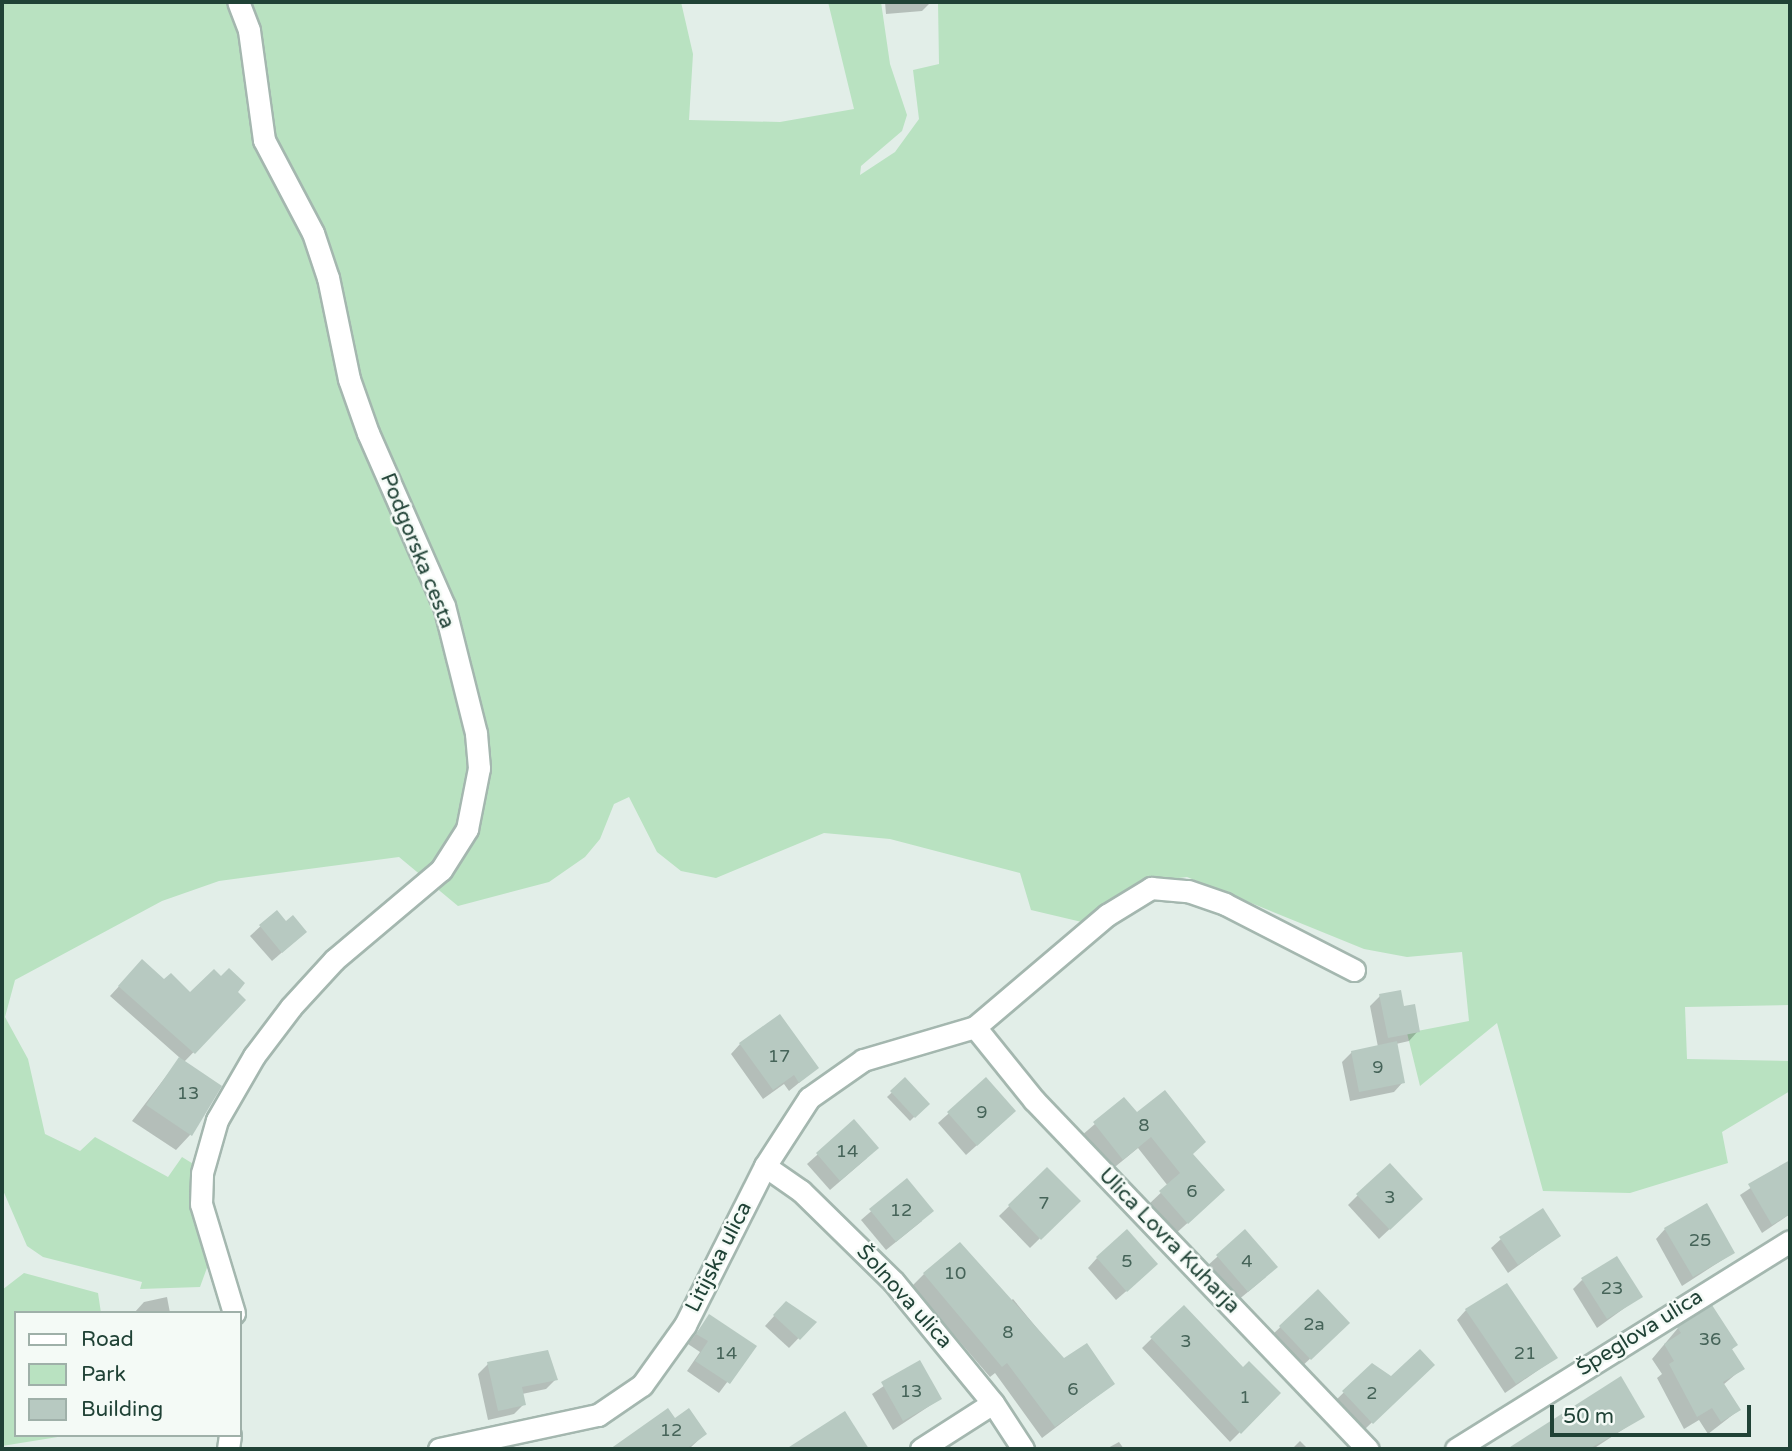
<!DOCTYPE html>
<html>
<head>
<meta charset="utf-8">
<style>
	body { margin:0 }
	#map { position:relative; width:1792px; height:1451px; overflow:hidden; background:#e2eee8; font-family:"Varela Round",sans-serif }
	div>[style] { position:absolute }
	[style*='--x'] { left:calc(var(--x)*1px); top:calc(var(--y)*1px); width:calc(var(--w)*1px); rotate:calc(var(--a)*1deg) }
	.green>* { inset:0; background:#b9e2c1 }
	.shadow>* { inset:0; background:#0003 }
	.building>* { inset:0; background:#b7c9c1 }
	.roads { filter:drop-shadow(2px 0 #a4b7af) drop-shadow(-2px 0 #a4b7af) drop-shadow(0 2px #a4b7af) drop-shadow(0 -2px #a4b7af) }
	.minor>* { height:21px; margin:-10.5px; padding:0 10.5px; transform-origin:10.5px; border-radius:10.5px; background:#fff }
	span { translate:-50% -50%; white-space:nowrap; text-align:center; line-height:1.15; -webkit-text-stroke:5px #f4faf6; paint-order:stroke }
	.number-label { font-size:18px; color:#466459 }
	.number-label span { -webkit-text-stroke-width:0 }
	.street-label { font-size:21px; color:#204236 }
	.frame { position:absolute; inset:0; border:4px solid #204236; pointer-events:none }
	.legend { position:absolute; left:14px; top:1311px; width:228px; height:126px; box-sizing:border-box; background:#f4faf6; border:2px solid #9fb0a9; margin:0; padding:9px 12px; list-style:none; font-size:21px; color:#204236 }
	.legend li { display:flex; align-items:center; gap:14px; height:35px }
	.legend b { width:35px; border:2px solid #9fb0a9 }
	.scale { position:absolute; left:1550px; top:1405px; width:201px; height:32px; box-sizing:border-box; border:4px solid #204236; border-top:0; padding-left:9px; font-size:21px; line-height:24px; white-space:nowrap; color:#204236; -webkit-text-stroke:5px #f4faf6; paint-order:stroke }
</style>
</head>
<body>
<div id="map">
	<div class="green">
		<i style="clip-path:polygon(2px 2px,681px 2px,693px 54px,689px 120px,780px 122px,854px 109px,828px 2px,881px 2px,890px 64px,907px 115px,902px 131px,861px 166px,860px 175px,895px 152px,919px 119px,913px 70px,939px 64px,938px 2px,1790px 2px,1790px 1005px,1685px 1007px,1687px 1059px,1790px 1061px,1790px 1091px,1722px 1132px,1728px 1163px,1630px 1193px,1543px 1191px,1497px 1023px,1420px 1086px,1407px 1033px,1469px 1021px,1462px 952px,1407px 957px,1364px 949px,1187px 877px,1145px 882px,1086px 923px,1031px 910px,1020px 873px,890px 839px,824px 833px,716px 878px,681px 871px,657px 852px,629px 797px,614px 804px,600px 839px,585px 857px,549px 882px,458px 906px,399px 857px,219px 881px,162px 901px,15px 980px,5px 1017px,28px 1059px,45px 1134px,80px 1151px,95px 1137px,168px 1177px,182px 1157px,195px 1165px,190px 1179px,193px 1207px,208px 1265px,200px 1287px,140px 1289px,142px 1282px,43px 1257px,27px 1246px,2px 1188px)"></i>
		<i style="clip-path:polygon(24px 1273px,98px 1293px,101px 1313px,16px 1313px,16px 1435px,70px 1435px,2px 1446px,2px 1290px)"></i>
	</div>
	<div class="shadow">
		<i style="clip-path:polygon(885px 2px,931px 2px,922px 11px,886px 14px)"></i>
		<i style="clip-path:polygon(276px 912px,295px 941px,272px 961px,250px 936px)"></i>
		<i style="clip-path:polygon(133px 971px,190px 994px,235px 992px,244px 1000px,184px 1062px,190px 1135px,176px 1150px,132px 1121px,180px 1058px,110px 996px)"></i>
		<i style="clip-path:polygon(1380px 996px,1403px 1008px,1418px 1031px,1409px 1041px,1396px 1044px,1403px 1082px,1394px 1092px,1350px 1101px,1342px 1062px,1352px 1052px,1378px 1047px,1370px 1006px)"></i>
		<i style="clip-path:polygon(740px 1044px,817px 1068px,789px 1091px,784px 1084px,763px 1099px,731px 1054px)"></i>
		<i style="clip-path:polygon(905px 1080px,927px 1104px,910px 1121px,887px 1097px)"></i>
		<i style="clip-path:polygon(986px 1080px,1004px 1121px,966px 1155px,938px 1123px)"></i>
		<i style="clip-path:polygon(1124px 1099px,1136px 1115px,1191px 1154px,1210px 1203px,1174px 1235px,1148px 1205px,1168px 1186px,1138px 1148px,1110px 1171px,1081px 1136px)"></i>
		<i style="clip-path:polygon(854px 1122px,867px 1158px,830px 1190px,807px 1164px)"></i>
		<i style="clip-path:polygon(1790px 1162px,1790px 1214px,1762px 1233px,1740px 1195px)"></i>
		<i style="clip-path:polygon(1047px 1169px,1078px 1201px,1030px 1248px,999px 1216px)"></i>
		<i style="clip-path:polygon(906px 1181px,922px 1221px,886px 1250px,861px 1220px)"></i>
		<i style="clip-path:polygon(1358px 1195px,1411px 1209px,1379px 1239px,1348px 1205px)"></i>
		<i style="clip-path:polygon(1665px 1229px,1733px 1253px,1682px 1286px,1656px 1239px)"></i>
		<i style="clip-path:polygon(1245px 1232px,1266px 1277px,1237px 1301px,1207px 1266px)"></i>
		<i style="clip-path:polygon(1559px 1236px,1508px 1273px,1491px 1248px,1501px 1239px)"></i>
		<i style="clip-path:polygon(1097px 1258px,1146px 1274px,1116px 1300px,1088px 1268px)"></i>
		<i style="clip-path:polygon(924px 1274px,1009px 1302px,1013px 1299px,1064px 1361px,1113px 1384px,1042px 1438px,995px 1373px,990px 1377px,912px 1286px)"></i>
		<i style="clip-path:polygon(1582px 1280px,1641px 1296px,1597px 1328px,1573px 1289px)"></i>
		<i style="clip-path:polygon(1318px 1291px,1338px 1333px,1300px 1368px,1270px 1337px)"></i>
		<i style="clip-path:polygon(167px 1297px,170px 1313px,134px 1313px,144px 1302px)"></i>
		<i style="clip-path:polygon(786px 1303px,814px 1322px,789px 1348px,765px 1326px)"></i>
		<i style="clip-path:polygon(1184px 1307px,1243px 1370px,1279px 1393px,1230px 1442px,1142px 1348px)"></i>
		<i style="clip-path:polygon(1466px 1310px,1556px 1358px,1505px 1393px,1457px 1320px)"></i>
		<i style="clip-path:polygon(710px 1316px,754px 1346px,719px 1393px,687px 1371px,700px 1352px,688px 1344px)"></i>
		<i style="clip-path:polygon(1678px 1328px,1736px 1345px,1731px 1350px,1743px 1368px,1723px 1385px,1739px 1410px,1708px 1434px,1699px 1420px,1684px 1429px,1657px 1378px,1662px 1374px,1652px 1359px)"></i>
		<i style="clip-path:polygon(919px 1362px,940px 1399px,893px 1430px,872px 1394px)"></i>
		<i style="clip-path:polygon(488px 1364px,556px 1379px,546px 1389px,522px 1394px,524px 1404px,514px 1414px,488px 1420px,478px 1374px)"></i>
		<i style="clip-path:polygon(1432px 1364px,1363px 1431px,1335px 1401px,1372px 1365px,1390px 1378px)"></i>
		<i style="clip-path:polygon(1642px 1417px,1593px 1449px,1516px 1449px)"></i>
		<i style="clip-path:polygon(674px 1420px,705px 1434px,689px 1449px,615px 1449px)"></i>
		<i style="clip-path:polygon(1300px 1441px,1308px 1449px,1292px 1449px)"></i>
		<i style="clip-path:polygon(1119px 1442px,1124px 1449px,1106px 1449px)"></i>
	</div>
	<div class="building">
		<i style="clip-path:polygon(277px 910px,286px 921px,293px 915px,307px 932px,282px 953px,259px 925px)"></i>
		<i style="clip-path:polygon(142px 959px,164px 979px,171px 973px,190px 992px,214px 969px,221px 976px,229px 968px,245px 983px,238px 992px,246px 1000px,195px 1054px,118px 986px)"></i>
		<i style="clip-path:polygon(1401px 990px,1404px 1006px,1415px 1004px,1420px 1032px,1388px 1038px,1379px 994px)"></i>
		<i style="clip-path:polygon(780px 1014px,819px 1068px,799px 1083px,794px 1075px,773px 1090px,739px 1043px)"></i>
		<i style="clip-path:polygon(1397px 1041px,1405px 1083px,1359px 1092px,1351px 1051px)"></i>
		<i style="clip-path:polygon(179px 1057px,222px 1086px,192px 1136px,146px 1105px)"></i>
		<i style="clip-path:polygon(905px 1077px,930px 1104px,915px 1118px,890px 1091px)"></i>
		<i style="clip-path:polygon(986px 1077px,1016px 1111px,977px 1146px,947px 1112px)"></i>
		<i style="clip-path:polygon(1165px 1090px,1206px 1142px,1193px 1154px,1225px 1190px,1188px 1224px,1159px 1191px,1180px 1173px,1151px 1137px,1123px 1160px,1093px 1122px,1124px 1097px,1137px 1112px)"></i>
		<i style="clip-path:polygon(854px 1119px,879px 1148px,840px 1181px,816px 1153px)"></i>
		<i style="clip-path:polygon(1790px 1160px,1790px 1214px,1772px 1225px,1748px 1184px)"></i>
		<i style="clip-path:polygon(1390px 1163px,1423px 1199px,1390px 1230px,1356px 1194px)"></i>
		<i style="clip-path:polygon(1047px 1167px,1081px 1201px,1041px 1240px,1008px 1205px)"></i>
		<i style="clip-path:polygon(907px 1178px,934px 1211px,896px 1242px,869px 1209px)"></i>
		<i style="clip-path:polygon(1707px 1203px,1735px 1253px,1693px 1277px,1664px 1228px)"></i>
		<i style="clip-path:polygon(1543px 1208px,1561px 1236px,1518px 1265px,1499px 1237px)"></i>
		<i style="clip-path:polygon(1127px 1229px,1158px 1264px,1127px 1292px,1096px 1257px)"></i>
		<i style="clip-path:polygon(1245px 1229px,1278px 1267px,1248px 1292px,1216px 1255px)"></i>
		<i style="clip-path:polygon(960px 1242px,1064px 1358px,1087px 1343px,1115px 1384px,1055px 1427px,1007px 1363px,1002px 1367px,923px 1273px)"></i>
		<i style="clip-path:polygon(1617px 1256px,1643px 1297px,1607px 1319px,1581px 1278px)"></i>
		<i style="clip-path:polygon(1507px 1283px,1558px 1358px,1516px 1384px,1465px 1309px)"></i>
		<i style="clip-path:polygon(1318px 1289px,1350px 1323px,1311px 1360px,1279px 1326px)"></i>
		<i style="clip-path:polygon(786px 1301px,817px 1322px,800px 1340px,773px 1315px)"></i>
		<i style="clip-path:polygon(1184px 1305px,1243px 1367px,1249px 1361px,1281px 1393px,1241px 1434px,1150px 1337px)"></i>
		<i style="clip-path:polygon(1712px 1305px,1738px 1345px,1732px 1349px,1745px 1369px,1723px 1382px,1741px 1410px,1721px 1422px,1712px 1408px,1697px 1417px,1669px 1364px,1674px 1361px,1664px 1344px,1681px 1333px,1677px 1327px)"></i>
		<i style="clip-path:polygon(709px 1314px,757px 1346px,730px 1384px,695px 1361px,708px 1341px,696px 1334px)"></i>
		<i style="clip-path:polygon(1420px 1349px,1435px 1365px,1373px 1424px,1342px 1391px,1372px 1363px,1391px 1376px)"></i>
		<i style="clip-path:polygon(548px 1350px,558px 1380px,522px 1387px,526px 1405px,498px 1411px,487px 1362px)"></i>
		<i style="clip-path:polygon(920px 1360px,942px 1399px,903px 1421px,881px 1382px)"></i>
		<i style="clip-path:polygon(1621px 1376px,1645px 1417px,1589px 1449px,1507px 1449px)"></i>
		<i style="clip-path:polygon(668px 1408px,675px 1418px,689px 1408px,707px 1434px,686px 1449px,610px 1449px)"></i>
		<i style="clip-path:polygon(845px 1411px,869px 1449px,786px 1449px)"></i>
	</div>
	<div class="roads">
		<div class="minor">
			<i style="--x:975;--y:1027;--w:94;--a:51.1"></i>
			<i style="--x:1034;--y:1100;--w:483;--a:46.3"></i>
			<i style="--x:765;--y:1166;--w:44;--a:34.8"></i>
			<i style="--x:801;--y:1191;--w:129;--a:44.4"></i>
			<i style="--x:893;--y:1281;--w:158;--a:50.7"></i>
			<i style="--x:993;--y:1403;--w:55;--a:56.9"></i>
			<i style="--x:234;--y:1313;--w:114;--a:-106.8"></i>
			<i style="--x:201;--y:1204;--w:31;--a:-88"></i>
			<i style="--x:202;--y:1173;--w:55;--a:-74.2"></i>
			<i style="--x:217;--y:1120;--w:74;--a:-60"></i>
			<i style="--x:254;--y:1056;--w:61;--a:-52.9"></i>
			<i style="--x:291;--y:1007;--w:64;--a:-47.5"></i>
			<i style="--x:334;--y:960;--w:140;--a:-40.1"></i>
			<i style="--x:441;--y:870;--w:49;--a:-57.6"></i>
			<i style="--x:467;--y:829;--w:62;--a:-78.9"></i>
			<i style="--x:479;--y:768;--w:35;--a:-95"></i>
			<i style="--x:476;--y:733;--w:131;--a:-104.1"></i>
			<i style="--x:444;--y:606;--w:189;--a:-113.7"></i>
			<i style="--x:368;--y:433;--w:57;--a:-109.4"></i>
			<i style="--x:349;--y:379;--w:103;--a:-101.7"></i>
			<i style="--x:328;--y:278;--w:47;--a:-108.4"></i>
			<i style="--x:313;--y:233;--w:105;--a:-117.8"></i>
			<i style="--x:264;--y:140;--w:111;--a:-97.8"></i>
			<i style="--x:249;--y:30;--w:30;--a:-111"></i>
			<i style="--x:228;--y:1449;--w:14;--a:-82"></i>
			<i style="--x:439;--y:1449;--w:163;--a:-12.1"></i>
			<i style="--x:598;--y:1415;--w:53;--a:-34.3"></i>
			<i style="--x:642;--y:1385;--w:74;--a:-54.4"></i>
			<i style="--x:685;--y:1325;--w:178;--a:-63.3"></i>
			<i style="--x:765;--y:1166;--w:81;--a:-57.1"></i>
			<i style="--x:809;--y:1098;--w:66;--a:-35.1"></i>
			<i style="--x:863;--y:1060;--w:117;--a:-16.4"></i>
			<i style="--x:975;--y:1027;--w:173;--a:-40.3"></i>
			<i style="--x:1107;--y:915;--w:52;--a:-31.5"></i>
			<i style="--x:1151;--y:888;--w:37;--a:5"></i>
			<i style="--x:1188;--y:891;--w:39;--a:19"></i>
			<i style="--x:1225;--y:904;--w:145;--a:27.1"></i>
			<i style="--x:921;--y:1449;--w:85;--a:-32.6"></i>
			<i style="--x:1456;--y:1449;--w:393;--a:-31.9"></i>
		</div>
	</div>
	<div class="number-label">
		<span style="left:779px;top:1056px">17</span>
		<span style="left:1378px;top:1067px">9</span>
		<span style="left:188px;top:1093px">13</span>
		<span style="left:982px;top:1112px">9</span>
		<span style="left:1144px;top:1125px">8</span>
		<span style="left:847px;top:1151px">14</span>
		<span style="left:1192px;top:1191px">6</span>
		<span style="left:1390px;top:1197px">3</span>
		<span style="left:1044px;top:1203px">7</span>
		<span style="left:901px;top:1210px">12</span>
		<span style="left:1700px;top:1240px">25</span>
		<span style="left:1127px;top:1261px">5</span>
		<span style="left:1247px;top:1261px">4</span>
		<span style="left:955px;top:1273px">10</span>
		<span style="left:1612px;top:1288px">23</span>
		<span style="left:1314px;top:1324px">2a</span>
		<span style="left:1008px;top:1332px">8</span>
		<span style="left:1710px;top:1339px">36</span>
		<span style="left:1186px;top:1341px">3</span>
		<span style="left:726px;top:1353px">14</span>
		<span style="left:1525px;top:1353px">21</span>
		<span style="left:1073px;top:1389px">6</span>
		<span style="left:911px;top:1391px">13</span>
		<span style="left:1372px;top:1393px">2</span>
		<span style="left:1245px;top:1397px">1</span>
		<span style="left:671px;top:1430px">12</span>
	</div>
	<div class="street-label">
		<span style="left:417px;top:551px;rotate:68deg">Podgorska cesta</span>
		<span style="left:1169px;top:1241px;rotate:46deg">Ulica Lovra Kuharja</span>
		<span style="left:719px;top:1257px;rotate:-63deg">Litijska ulica</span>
		<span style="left:904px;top:1297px;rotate:48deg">Šolnova ulica</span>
		<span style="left:1640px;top:1333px;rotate:-32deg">Špeglova ulica</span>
	</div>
	<div class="frame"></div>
	<ul class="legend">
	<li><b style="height:9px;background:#fff"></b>Road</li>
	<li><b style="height:19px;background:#b9e2c1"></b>Park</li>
	<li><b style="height:19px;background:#b7c9c1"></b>Building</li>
	</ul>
	<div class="scale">50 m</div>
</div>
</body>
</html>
